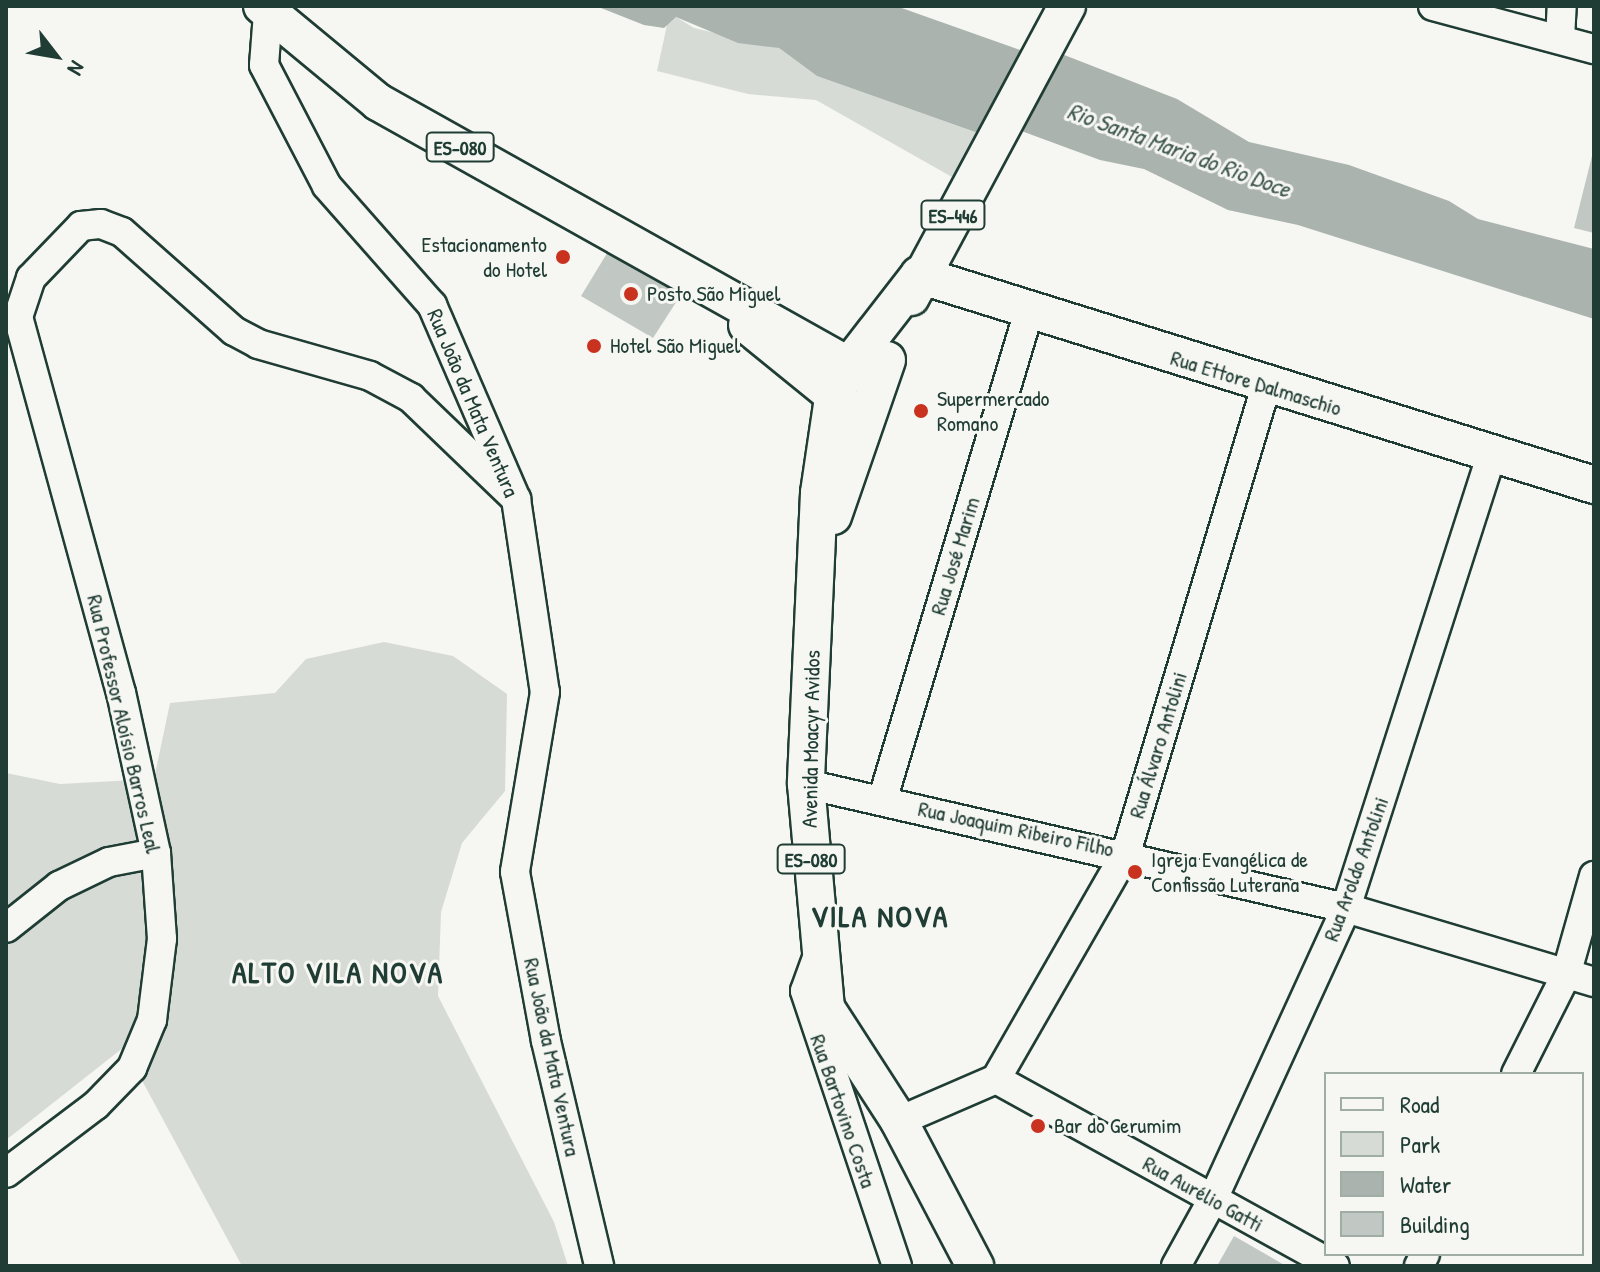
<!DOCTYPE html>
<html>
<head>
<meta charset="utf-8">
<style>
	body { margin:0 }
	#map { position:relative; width:1600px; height:1272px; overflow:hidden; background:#f6f6f2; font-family:"Patrick Hand",sans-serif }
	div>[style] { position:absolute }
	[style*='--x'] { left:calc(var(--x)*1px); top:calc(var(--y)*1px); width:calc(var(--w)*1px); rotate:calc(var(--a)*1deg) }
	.green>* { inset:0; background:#d6dbd6 }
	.water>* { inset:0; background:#aab3ae }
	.building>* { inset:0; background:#c1c8c3 }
	.roads { filter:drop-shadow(2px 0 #1f3d34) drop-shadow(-2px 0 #1f3d34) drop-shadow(0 2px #1f3d34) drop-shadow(0 -2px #1f3d34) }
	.minor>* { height:28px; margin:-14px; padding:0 14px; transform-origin:14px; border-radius:14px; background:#f6f6f2 }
	.major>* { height:36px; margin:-18px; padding:0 18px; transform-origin:18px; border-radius:18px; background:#f6f6f2 }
	.dots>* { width:22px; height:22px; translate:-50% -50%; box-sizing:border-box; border:4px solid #f6f6f2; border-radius:50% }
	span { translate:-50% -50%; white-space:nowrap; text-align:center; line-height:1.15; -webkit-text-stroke:6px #f6f6f2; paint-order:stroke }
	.shield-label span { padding:2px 6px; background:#f6f6f2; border:2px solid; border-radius:6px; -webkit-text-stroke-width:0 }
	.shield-label { font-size:20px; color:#1f3d34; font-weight:700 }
	.poi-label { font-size:22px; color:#1f3d34 }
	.right { translate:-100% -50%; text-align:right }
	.left { translate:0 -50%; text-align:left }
	.street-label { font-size:22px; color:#1f3d34 }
	.water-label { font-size:24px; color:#425a52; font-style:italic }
	.district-label { font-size:30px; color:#1f3d34; font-weight:700; letter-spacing:2px }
	.frame { position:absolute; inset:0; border:8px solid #1f3d34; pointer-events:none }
	.legend { position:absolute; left:1324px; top:1072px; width:260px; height:184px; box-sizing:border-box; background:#f6f6f2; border:2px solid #a0aca6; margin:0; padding:10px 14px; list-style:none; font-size:24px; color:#1f3d34 }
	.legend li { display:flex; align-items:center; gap:16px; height:40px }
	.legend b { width:40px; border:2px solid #a0aca6 }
	.north { position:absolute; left:16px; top:16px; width:80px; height:80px; -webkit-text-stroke:6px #f6f6f2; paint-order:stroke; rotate:121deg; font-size:22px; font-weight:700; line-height:32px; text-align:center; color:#1f3d34 }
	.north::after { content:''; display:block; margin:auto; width:28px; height:36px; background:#1f3d34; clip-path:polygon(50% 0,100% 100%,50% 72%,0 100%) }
</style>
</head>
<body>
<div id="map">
	<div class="green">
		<i style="clip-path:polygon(676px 17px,694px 28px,779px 48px,817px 76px,978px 133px,952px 177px,816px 100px,748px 94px,657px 71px,667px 25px)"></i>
		<i style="clip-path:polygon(384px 642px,453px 656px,507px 694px,505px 791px,462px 843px,441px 912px,438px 996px,554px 1222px,568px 1266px,242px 1266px,124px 1047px,6px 1140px,6px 773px,60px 784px,154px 779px,170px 703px,275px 693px,306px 659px)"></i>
	</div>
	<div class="water">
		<i style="clip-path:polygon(596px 6px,896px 6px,1026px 52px,1054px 51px,1177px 99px,1249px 142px,1349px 165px,1449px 201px,1478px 219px,1594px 249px,1594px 319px,1298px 225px,1228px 210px,1144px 169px,1100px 160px,1013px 128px,978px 133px,817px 76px,779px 48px,738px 43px,676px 17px,664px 28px,644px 25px)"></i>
	</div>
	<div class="building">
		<i style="clip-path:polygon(1593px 152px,1594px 152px,1594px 233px,1574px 228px)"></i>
		<i style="clip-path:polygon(609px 250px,682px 293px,653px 338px,581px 296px)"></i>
		<i style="clip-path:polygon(1234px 1236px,1274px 1259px,1286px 1266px,1217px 1266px)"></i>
	</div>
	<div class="roads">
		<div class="minor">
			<i style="--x:1433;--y:6;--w:167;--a:15"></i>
			<i style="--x:268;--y:13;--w:52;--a:94.4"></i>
			<i style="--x:264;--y:65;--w:136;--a:62.5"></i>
			<i style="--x:327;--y:186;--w:159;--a:48.6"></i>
			<i style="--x:432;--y:305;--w:211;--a:66.6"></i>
			<i style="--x:516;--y:499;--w:195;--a:81.5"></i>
			<i style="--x:545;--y:692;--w:182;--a:99.5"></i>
			<i style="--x:515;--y:872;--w:172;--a:79.6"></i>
			<i style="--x:546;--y:1041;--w:231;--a:76.7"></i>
			<i style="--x:1560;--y:39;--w:33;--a:-87"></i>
			<i style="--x:806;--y:784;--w:554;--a:12.93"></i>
			<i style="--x:1346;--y:908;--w:259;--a:16.6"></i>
			<i style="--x:882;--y:801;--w:512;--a:-73.3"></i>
			<i style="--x:6;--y:928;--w:68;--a:-38.4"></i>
			<i style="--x:59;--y:886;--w:55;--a:-25.6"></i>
			<i style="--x:109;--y:862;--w:48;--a:-10.8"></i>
			<i style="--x:818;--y:955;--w:38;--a:110"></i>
			<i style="--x:805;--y:991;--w:290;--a:71.5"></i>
			<i style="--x:1516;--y:1074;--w:111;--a:-63.2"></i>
			<i style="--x:1566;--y:975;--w:103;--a:-74.2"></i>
			<i style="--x:996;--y:1079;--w:261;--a:-60.1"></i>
			<i style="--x:1126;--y:853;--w:487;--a:-73.3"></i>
			<i style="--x:996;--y:1079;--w:387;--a:28.9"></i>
			<i style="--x:899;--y:1121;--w:106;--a:-23.4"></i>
			<i style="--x:6;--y:1173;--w:113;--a:-37.1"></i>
			<i style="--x:96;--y:1105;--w:52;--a:-45.8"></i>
			<i style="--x:132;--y:1068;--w:52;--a:-67.4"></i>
			<i style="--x:152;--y:1020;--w:82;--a:-83"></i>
			<i style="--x:162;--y:939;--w:86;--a:-94"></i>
			<i style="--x:156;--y:853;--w:164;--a:-102.3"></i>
			<i style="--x:121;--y:693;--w:390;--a:-105.3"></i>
			<i style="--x:18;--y:317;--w:41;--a:-71.6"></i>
			<i style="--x:31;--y:278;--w:72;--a:-46.1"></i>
			<i style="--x:81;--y:226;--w:20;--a:-6"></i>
			<i style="--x:101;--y:224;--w:22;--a:21"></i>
			<i style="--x:122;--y:232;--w:149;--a:41.5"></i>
			<i style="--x:234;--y:331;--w:27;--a:28"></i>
			<i style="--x:258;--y:344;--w:116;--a:15.9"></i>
			<i style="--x:370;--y:376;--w:47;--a:28.2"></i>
			<i style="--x:411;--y:398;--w:146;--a:43.9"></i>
			<i style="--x:1176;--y:1266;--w:77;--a:-61.1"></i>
			<i style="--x:1213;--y:1199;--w:320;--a:-65.4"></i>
			<i style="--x:1346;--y:908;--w:477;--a:-72.2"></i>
			<i style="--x:1419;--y:1266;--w:13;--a:-63"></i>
		</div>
		<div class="major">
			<i style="--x:262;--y:6;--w:151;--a:39.6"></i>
			<i style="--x:378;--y:102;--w:573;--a:29.25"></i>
			<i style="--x:919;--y:275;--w:113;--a:127.8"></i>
			<i style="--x:850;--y:364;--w:38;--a:117"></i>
			<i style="--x:833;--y:398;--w:96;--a:98.4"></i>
			<i style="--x:819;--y:493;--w:291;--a:92.6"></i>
			<i style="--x:806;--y:784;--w:225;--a:84.9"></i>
			<i style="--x:826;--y:1008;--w:135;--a:57.1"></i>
			<i style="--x:899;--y:1121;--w:164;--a:62.3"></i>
			<i style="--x:919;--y:275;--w:707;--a:17.28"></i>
			<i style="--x:911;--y:297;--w:330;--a:-61.8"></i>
			<i style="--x:747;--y:325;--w:136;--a:39.1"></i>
			<i style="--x:833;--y:516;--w:165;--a:-70.9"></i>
		</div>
	</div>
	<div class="dots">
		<i style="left:563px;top:257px;background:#c8321e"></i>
		<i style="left:631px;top:294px;background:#c8321e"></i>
		<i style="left:594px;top:346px;background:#c8321e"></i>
		<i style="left:921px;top:411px;background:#c8321e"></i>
		<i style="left:1135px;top:872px;background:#c8321e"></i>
		<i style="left:1038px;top:1126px;background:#c8321e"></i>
	</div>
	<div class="shield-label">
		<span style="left:460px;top:147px">ES-080</span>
		<span style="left:953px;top:215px">ES-446</span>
		<span style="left:811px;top:859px">ES-080</span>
	</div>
	<div class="poi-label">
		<span class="right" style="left:547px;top:257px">Estacionamento<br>do Hotel</span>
		<span class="left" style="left:647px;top:294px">Posto São Miguel</span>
		<span class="left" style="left:610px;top:346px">Hotel São Miguel</span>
		<span class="left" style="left:937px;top:411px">Supermercado<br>Romano</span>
		<span class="left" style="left:1151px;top:872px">Igreja Evangélica de<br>Confissão Luterana</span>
		<span class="left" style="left:1054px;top:1126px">Bar do Gerumim</span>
	</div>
	<div class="street-label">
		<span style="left:1256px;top:383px;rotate:17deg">Rua Ettore Dalmaschio</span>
		<span style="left:473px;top:403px;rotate:67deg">Rua João da Mata Ventura</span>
		<span style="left:955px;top:556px;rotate:-73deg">Rua José Marim</span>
		<span style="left:124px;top:724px;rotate:77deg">Rua Professor Aloísio Barros Leal</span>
		<span style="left:811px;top:739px;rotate:-89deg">Avenida Moacyr Avidos</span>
		<span style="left:1158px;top:745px;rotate:-73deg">Rua Álvaro Antolini</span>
		<span style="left:1016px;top:829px;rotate:12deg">Rua Joaquim Ribeiro Filho</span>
		<span style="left:1356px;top:869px;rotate:-70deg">Rua Aroldo Antolini</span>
		<span style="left:552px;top:1057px;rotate:78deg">Rua João da Mata Ventura</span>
		<span style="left:843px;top:1111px;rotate:71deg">Rua Bartovino Costa</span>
		<span style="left:1203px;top:1194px;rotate:29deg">Rua Aurélio Gatti</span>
	</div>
	<div class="water-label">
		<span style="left:1179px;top:150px;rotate:20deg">Rio Santa Maria do Rio Doce</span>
	</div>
	<div class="district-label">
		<span style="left:880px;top:916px">VILA NOVA</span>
		<span style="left:338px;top:972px">ALTO VILA NOVA</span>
	</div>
	<div class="frame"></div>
	<ul class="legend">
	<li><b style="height:10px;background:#f6f6f2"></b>Road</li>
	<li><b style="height:22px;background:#d6dbd6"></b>Park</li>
	<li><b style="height:22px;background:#aab3ae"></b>Water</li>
	<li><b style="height:22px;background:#c1c8c3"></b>Building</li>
	</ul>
	<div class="north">N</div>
</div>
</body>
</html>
